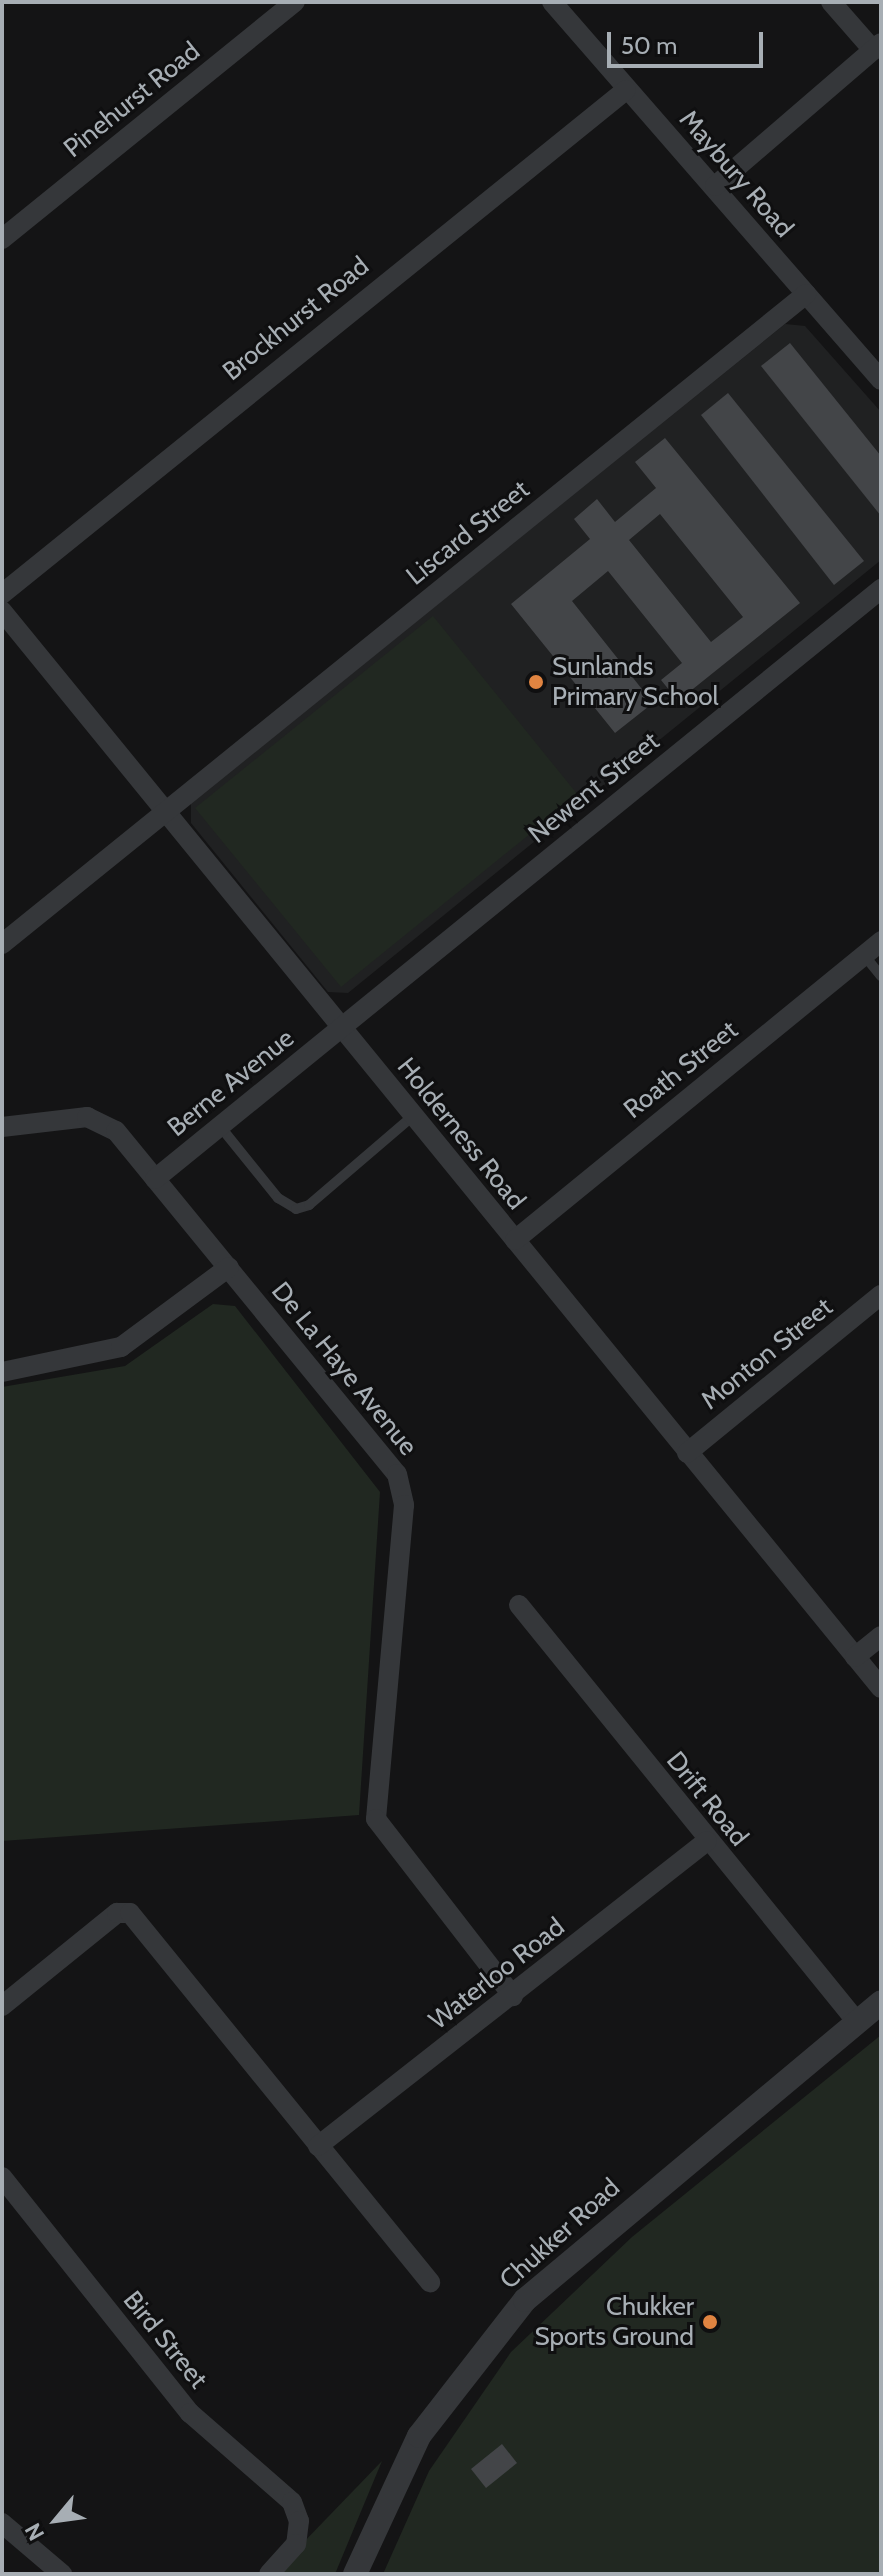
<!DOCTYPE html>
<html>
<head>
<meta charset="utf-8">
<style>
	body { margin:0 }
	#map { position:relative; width:883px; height:2576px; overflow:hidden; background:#141415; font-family:Cabin,sans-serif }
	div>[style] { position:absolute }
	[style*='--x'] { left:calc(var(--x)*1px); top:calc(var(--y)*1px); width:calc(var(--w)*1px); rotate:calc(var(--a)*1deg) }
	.built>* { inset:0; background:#202122 }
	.green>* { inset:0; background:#212821 }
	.building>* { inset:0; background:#434548 }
	.service>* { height:10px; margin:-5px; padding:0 5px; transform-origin:5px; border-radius:5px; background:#35373a }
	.minor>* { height:20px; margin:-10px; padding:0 10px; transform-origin:10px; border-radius:10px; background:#35373a }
	.tertiary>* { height:24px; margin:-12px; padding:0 12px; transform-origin:12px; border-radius:12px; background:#35373a }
	.dots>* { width:22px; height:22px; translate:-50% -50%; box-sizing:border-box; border:4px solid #0f0f10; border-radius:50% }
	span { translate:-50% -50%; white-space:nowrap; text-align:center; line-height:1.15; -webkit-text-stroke:6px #0f0f10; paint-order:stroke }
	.street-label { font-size:26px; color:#a7aeb4 }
	.poi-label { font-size:26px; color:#a7aeb4 }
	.left { translate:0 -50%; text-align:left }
	.right { translate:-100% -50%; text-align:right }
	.frame { position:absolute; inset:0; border:4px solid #a7aeb4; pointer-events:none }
	.north { position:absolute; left:16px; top:2480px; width:80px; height:80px; -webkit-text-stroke:6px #0f0f10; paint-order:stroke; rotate:241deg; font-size:22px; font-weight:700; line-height:32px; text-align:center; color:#a7aeb4 }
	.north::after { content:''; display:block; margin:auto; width:28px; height:36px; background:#a7aeb4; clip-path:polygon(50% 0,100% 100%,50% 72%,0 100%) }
	.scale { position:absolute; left:607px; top:32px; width:156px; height:36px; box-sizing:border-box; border:4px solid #a7aeb4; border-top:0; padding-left:10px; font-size:24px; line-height:28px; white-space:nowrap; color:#a7aeb4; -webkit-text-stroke:6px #0f0f10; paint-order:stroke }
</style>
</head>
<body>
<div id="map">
	<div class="built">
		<i style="clip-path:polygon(785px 324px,805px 326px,881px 412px,881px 560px,348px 993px,328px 992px,191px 823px,191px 803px)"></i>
	</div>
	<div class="green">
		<i style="clip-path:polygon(433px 616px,578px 795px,341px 987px,195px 808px)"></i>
		<i style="clip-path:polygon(213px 1304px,235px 1306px,380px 1492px,359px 1815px,2px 1841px,2px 1387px,125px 1366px)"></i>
		<i style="clip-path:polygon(881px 2035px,881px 2574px,383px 2574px,429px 2471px,511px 2352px,632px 2237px)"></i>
		<i style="clip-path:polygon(382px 2461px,335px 2574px,273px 2574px)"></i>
	</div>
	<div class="building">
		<i style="clip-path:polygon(790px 343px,881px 456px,881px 516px,761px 366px)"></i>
		<i style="clip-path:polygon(728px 393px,864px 561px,834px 585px,701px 415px)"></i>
		<i style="clip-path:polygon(evenodd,665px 438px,800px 603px,678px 701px,661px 680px,682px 663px,608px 571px,572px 601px,653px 703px,615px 733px,511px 604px,590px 539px,574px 519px,597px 499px,615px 522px,656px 488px,635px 462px,665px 438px,660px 514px,743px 617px,711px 642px,629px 540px,660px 514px)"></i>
		<i style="clip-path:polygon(502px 2444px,517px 2463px,486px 2488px,471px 2469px)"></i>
	</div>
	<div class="service">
		<i style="--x:864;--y:955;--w:27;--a:51"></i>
		<i style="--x:219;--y:1125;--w:94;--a:51.1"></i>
		<i style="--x:278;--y:1198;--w:21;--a:31"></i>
		<i style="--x:296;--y:1209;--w:14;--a:-17"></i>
		<i style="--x:309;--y:1205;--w:137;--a:-40.6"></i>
	</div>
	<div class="minor">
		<i style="--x:552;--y:2;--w:501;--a:48.96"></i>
		<i style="--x:831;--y:2;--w:64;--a:48.8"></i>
		<i style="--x:715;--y:186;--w:219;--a:-40.7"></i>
		<i style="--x:2;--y:239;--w:377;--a:-39"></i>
		<i style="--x:2;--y:594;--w:802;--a:-38.93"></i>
		<i style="--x:2;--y:611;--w:1390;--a:50.78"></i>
		<i style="--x:2;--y:944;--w:1034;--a:-38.95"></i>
		<i style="--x:2;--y:1127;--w:86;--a:-6.7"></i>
		<i style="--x:87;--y:1117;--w:32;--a:26"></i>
		<i style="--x:116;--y:1131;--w:443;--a:50.7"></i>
		<i style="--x:397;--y:1474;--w:32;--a:77"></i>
		<i style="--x:404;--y:1505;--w:315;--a:95.1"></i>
		<i style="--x:376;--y:1819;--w:224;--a:52.3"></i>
		<i style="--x:155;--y:1179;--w:936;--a:-39.1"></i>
		<i style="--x:515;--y:1240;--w:473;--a:-39.2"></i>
		<i style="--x:2;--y:1372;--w:122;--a:-11.9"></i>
		<i style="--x:121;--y:1347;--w:134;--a:-36.5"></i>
		<i style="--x:687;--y:1453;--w:250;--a:-39.2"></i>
		<i style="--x:519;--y:1605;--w:537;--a:50.97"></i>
		<i style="--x:855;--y:1657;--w:33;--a:-39"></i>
		<i style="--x:2;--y:2006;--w:148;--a:-39"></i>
		<i style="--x:117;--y:1913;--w:13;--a:0"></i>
		<i style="--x:130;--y:1913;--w:476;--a:50.9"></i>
		<i style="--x:318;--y:2146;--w:494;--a:-38.1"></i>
		<i style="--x:2;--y:2177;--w:302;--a:51.5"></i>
		<i style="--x:190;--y:2413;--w:135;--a:41.1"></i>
		<i style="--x:292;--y:2502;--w:20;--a:70"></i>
		<i style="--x:299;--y:2521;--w:23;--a:97"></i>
		<i style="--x:296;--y:2544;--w:40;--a:132"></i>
		<i style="--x:2;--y:2523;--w:79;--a:40.4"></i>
	</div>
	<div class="tertiary">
		<i style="--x:355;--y:2574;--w:152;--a:-65.1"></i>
		<i style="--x:419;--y:2436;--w:172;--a:-52.1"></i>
		<i style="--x:525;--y:2300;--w:464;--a:-39.9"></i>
	</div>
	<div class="dots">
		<i style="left:536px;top:682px;background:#e08441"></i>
		<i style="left:710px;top:2322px;background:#e08441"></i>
	</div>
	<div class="street-label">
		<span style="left:132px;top:100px;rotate:-39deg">Pinehurst Road</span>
		<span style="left:736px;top:174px;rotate:49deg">Maybury Road</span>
		<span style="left:296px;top:319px;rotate:-39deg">Brockhurst Road</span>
		<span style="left:468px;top:533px;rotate:-39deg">Liscard Street</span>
		<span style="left:594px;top:788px;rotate:-39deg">Newent Street</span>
		<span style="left:681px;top:1070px;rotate:-39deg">Roath Street</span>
		<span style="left:231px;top:1083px;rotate:-39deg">Berne Avenue</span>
		<span style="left:461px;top:1134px;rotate:51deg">Holderness Road</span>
		<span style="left:767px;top:1354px;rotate:-39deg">Monton Street</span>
		<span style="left:344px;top:1369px;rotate:51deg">De La Haye Avenue</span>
		<span style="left:707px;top:1799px;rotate:51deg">Drift Road</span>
		<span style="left:497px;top:1974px;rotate:-38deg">Waterloo Road</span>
		<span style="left:560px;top:2234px;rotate:-42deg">Chukker Road</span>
		<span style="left:165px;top:2340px;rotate:51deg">Bird Street</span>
	</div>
	<div class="poi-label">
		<span class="left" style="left:552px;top:682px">Sunlands<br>Primary School</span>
		<span class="right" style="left:694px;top:2322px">Chukker<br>Sports Ground</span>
	</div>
	<div class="frame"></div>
	<div class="north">N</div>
	<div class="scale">50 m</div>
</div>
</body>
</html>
